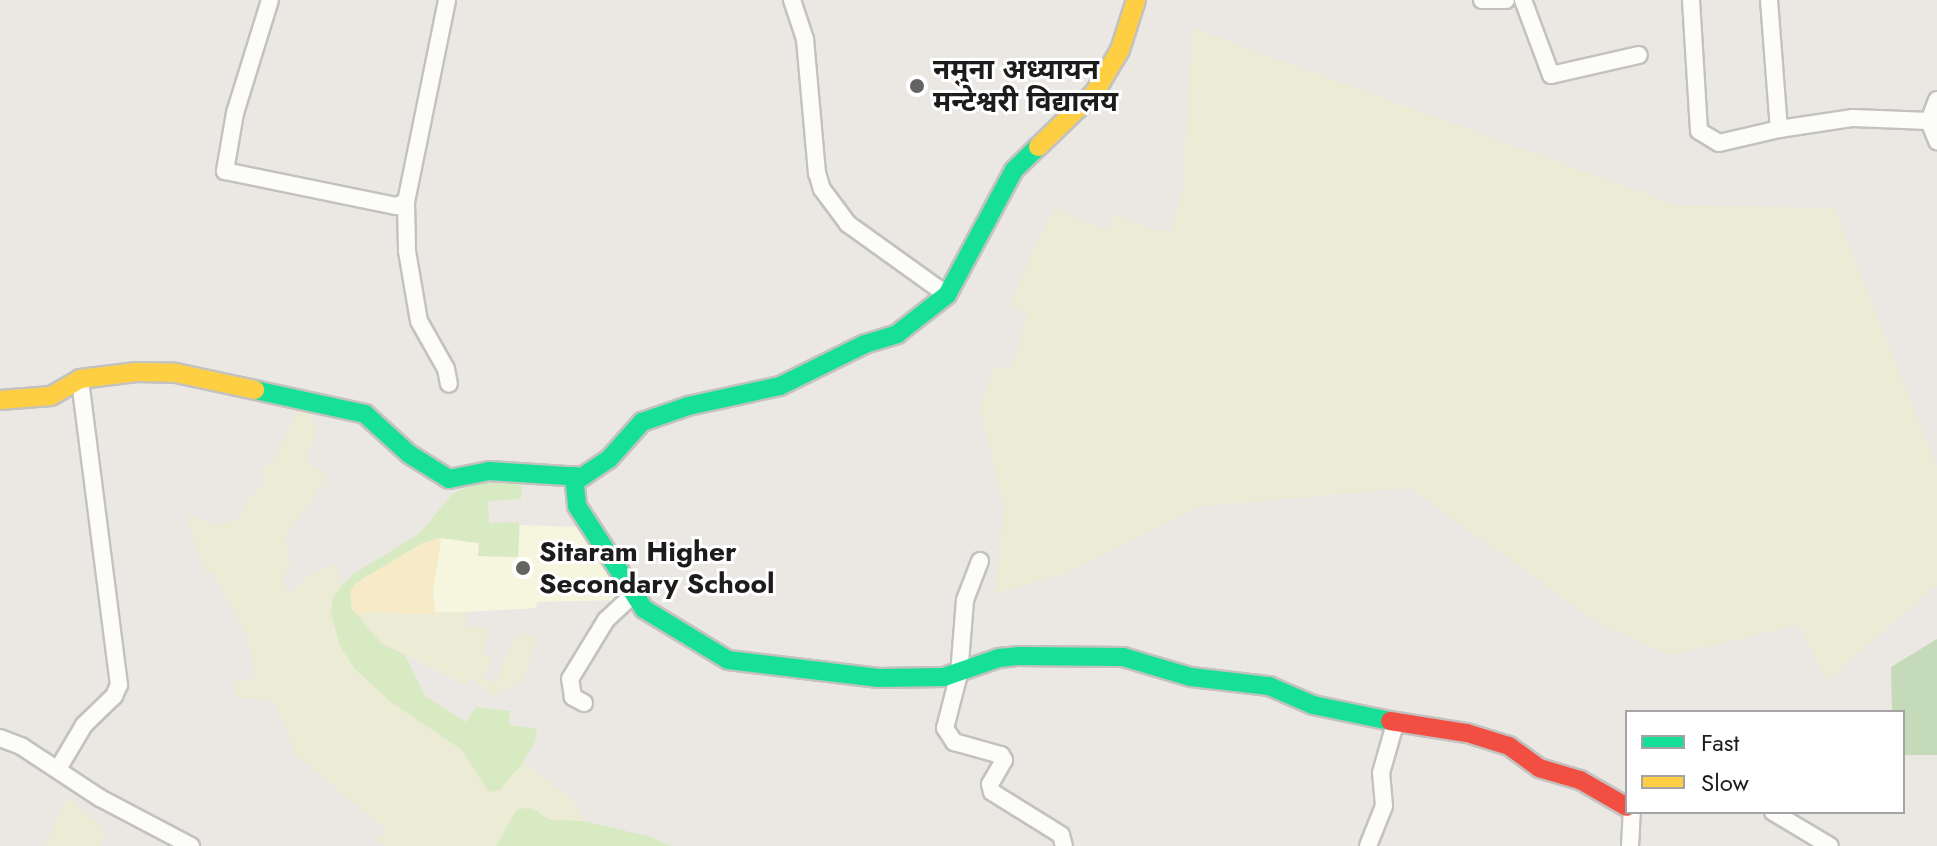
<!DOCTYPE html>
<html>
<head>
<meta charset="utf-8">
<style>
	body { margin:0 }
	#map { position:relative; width:1937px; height:846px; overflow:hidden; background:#ebe8e4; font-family:Jost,"Noto Sans Devanagari",sans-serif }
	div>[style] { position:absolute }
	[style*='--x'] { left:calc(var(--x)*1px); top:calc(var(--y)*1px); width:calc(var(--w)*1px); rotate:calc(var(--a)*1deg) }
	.education>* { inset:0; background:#f6f5de }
	.farmland>* { inset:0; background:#ecebd6 }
	.grass>* { inset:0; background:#d8eac1 }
	.forest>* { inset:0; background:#c5dab8 }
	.sand>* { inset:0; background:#f6ebc6 }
	.roads { filter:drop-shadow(2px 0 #c3c2c0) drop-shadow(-2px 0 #c3c2c0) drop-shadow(0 2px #c3c2c0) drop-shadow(0 -2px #c3c2c0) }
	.street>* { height:16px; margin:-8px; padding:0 8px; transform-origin:8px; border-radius:8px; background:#fcfcfb }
	.fast>* { height:18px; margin:-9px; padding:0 9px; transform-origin:9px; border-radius:9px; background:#16e098 }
	.slow>* { height:18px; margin:-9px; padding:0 9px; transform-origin:9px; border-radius:9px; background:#ffcf43 }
	.jam>* { height:18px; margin:-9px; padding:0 9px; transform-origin:9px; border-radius:9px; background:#f24e42 }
	.dots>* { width:22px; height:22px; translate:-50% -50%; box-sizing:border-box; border:4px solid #fff; border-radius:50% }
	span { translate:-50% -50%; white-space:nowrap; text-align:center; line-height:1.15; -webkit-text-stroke:6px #fff; paint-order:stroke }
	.poi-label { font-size:28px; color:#1c1c1c; font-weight:700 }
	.left { translate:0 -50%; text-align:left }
	.legend { position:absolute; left:1625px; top:710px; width:280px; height:104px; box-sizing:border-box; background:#fff; border:2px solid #a4a4a4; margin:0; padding:10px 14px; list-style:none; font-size:24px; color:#1c1c1c }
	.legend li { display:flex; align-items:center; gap:16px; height:40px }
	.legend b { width:40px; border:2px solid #a4a4a4 }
</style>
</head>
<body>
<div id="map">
	<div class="education">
		<i style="clip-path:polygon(520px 525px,577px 527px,592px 540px,616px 578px,616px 600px,537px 602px,536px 608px,435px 614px,433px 591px,441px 538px,479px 543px,478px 556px,518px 557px)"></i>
	</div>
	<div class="farmland">
		<i style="clip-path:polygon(1192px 28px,1676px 205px,1834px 208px,1937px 467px,1937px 585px,1827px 680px,1799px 625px,1670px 655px,1598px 623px,1410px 488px,1197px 507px,1064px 574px,995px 593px,1004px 509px,983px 419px,978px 412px,995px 366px,1009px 370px,1016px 355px,1027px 314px,1011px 304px,1034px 248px,1055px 209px,1108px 231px,1114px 216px,1155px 230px,1171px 230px,1183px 189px)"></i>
		<i style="clip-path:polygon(301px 404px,318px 427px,305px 459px,328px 477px,285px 536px,290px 566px,281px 579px,290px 594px,306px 578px,337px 563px,340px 587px,332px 600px,356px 670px,391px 702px,462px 750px,489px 792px,500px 790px,523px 762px,571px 798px,585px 821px,549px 820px,532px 808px,517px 809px,496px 846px,384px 846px,377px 840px,386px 830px,296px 755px,274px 701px,236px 698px,232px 682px,256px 678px,247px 637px,215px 576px,204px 570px,187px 520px,190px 516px,217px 525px,237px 519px,252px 495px,264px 486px,262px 467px,272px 464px)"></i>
		<i style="clip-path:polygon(366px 612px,466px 612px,467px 628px,488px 627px,483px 655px,493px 658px,483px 677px,495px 684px,516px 634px,537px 635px,523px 682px,493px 696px,471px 678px,465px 685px,381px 643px,358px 615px)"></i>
		<i style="clip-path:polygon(68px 797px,104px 829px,101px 846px,45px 846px)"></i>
	</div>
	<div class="grass">
		<i style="clip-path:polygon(484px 481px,522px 482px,521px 499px,488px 501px,489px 523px,519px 522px,518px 557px,478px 556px,479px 543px,441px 538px,422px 543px,356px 583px,352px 609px,381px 643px,405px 655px,425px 696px,466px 722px,476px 707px,510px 711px,509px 725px,537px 729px,535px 742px,523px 762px,500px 790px,489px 792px,462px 750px,391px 702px,356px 670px,340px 646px,331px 613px,332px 600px,340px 587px,355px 573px,420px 533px,453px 493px)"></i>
		<i style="clip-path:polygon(532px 808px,550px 820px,585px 821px,651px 837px,671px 846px,496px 846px,517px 809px)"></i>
	</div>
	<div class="forest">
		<i style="clip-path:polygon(1937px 639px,1937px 755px,1903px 755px,1903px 712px,1892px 712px,1891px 667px)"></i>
	</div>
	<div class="sand">
		<i style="clip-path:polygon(441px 538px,433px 591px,435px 614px,366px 612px,358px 615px,352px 609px,350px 592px,356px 583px,423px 543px)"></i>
	</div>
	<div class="roads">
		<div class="street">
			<i style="--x:270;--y:0;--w:118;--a:107.2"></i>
			<i style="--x:235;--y:113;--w:59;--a:99.8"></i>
			<i style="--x:225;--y:171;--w:175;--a:11.6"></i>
			<i style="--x:396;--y:206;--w:11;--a:-22"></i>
			<i style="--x:406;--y:202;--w:206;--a:-78.5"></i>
			<i style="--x:792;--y:0;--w:41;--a:71.6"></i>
			<i style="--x:805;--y:39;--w:135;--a:84.9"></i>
			<i style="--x:817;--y:173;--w:17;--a:73"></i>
			<i style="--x:822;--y:189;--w:44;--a:53.4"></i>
			<i style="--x:848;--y:224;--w:122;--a:35.6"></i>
			<i style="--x:1482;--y:0;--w:24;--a:0"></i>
			<i style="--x:1523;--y:0;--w:80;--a:69.5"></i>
			<i style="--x:1551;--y:75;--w:90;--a:-12.8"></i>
			<i style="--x:1691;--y:0;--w:131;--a:86.5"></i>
			<i style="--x:1699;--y:131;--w:23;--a:31"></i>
			<i style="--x:1719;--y:143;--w:62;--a:-13.1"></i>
			<i style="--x:1779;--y:129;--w:75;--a:-8.5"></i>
			<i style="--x:1853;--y:118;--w:76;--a:2.3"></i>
			<i style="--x:1769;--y:0;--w:129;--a:85.6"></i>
			<i style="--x:1937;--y:100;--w:22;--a:111"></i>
			<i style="--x:1929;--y:121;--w:22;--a:68"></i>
			<i style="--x:406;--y:202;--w:49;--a:88.8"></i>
			<i style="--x:407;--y:251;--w:71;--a:80.3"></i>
			<i style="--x:419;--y:321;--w:55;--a:60.6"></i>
			<i style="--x:446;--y:369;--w:15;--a:79"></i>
			<i style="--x:980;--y:561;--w:42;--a:111"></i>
			<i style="--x:965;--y:600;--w:74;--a:94.6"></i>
			<i style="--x:959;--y:674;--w:56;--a:104.5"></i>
			<i style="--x:945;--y:728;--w:17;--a:57"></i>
			<i style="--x:954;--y:742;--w:49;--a:15.5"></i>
			<i style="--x:1001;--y:755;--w:6;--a:59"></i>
			<i style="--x:1004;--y:760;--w:28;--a:120"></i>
			<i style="--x:990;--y:784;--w:8;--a:76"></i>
			<i style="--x:992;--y:792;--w:81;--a:31.9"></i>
			<i style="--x:1061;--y:835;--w:11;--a:75"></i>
			<i style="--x:584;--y:703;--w:13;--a:-151"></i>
			<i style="--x:573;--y:697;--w:18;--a:-99"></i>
			<i style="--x:570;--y:679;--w:69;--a:-58.6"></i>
			<i style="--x:606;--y:620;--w:37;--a:-43"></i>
			<i style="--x:0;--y:738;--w:22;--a:21"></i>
			<i style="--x:21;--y:746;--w:95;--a:33.4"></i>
			<i style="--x:100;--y:798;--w:103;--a:27.8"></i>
			<i style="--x:58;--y:769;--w:51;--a:-59.4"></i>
			<i style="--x:84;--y:725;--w:42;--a:-44"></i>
			<i style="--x:114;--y:696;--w:12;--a:-66"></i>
			<i style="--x:119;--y:685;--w:308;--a:-97.3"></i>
			<i style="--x:1773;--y:812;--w:66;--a:30.8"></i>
			<i style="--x:1368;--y:846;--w:43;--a:-68.2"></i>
			<i style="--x:1384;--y:806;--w:33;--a:-95"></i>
			<i style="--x:1381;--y:773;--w:51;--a:-74.1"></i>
			<i style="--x:1630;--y:846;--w:34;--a:-87"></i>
		</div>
		<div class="fast">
			<i style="--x:255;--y:390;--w:113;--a:12.3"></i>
			<i style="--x:365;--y:414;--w:59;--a:42.3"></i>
			<i style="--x:409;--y:454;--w:47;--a:32"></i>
			<i style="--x:449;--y:479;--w:41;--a:-11.3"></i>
			<i style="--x:489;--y:471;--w:93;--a:3.7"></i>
			<i style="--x:582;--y:477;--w:32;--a:-34"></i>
			<i style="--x:609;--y:459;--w:50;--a:-48.3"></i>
			<i style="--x:642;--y:422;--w:49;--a:-19.2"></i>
			<i style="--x:688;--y:406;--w:94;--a:-12.3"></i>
			<i style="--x:780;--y:386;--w:95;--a:-26.3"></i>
			<i style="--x:865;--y:344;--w:34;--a:-17"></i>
			<i style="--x:897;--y:334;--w:63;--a:-38"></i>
			<i style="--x:947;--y:295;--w:142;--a:-61.8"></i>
			<i style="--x:1014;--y:170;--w:33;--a:-44"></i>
			<i style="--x:574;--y:476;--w:30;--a:84"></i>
			<i style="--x:577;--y:506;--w:123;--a:57"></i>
			<i style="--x:644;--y:609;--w:98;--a:31.3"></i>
			<i style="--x:728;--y:660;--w:152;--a:6.8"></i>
			<i style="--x:879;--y:678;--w:65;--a:-0.9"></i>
			<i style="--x:944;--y:677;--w:58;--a:-19.1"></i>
			<i style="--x:999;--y:658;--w:18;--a:-6"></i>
			<i style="--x:1017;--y:656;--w:106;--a:0.5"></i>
			<i style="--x:1123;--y:657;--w:71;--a:16.4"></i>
			<i style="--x:1191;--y:677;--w:79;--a:6.6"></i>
			<i style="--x:1269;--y:686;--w:48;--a:23.4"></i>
			<i style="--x:1313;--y:705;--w:79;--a:11.7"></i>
		</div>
		<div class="slow">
			<i style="--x:1038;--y:147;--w:79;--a:-44"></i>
			<i style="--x:1095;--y:92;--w:49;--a:-59.2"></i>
			<i style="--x:1120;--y:50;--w:52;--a:-72.3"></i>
			<i style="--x:0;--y:400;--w:51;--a:-4.5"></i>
			<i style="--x:51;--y:396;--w:34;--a:-30"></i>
			<i style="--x:80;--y:379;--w:57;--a:-7"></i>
			<i style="--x:137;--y:372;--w:39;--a:1"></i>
			<i style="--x:176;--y:373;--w:81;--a:12.1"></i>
		</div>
		<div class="jam">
			<i style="--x:1390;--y:721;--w:78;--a:8.9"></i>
			<i style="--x:1467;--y:733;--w:44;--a:17.2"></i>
			<i style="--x:1509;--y:746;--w:37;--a:36"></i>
			<i style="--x:1539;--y:768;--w:43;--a:16.3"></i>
			<i style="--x:1580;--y:780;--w:54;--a:29.9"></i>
		</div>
	</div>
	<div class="dots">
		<i style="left:917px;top:86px;background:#646362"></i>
		<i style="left:523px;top:568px;background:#646362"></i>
	</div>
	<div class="poi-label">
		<span class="left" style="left:933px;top:86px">नमुना अध्यायन<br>मन्टेश्वरी विद्यालय</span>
		<span class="left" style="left:539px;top:568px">Sitaram Higher<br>Secondary School</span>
	</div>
	<ul class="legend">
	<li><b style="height:10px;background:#16e098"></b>Fast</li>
	<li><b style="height:10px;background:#ffcf43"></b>Slow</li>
	</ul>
</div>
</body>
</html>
